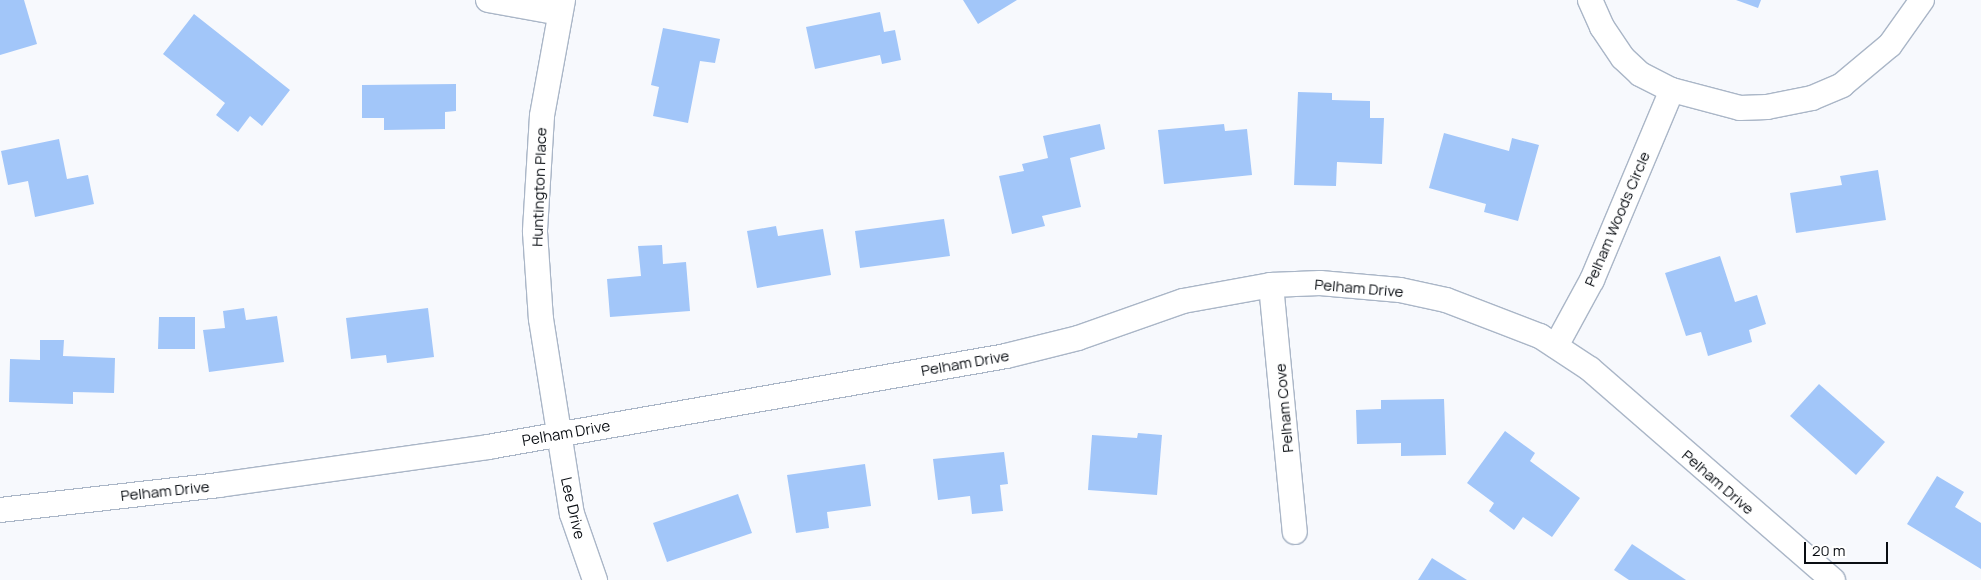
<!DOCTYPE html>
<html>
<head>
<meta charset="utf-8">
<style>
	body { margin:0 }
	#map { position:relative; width:1981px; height:580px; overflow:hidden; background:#f7f9fd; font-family:Manrope,sans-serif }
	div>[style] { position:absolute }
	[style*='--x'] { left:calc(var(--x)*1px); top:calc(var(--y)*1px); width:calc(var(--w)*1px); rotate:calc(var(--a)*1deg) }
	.building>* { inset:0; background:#a2c6f9 }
	.roads { filter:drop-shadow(1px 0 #aab6c7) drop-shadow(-1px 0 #aab6c7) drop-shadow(0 1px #aab6c7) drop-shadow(0 -1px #aab6c7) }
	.minor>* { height:24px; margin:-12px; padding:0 12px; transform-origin:12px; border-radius:12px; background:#fff }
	span { translate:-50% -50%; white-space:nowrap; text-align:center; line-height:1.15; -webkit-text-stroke:4.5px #fff; paint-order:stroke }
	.street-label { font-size:15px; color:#0a0e13 }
	.scale { position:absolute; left:1804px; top:542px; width:84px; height:22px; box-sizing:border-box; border:2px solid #0a0e13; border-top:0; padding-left:6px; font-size:15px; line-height:18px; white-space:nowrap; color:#0a0e13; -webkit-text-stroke:4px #fff; paint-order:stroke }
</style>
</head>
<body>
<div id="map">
	<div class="building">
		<i style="clip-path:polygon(0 0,24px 0,37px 44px,0 55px)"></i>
		<i style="clip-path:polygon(963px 0,1017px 0,978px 24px)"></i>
		<i style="clip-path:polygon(1736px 0,1761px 0,1758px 8px)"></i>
		<i style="clip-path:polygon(880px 12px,884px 32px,895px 30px,901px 60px,882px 64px,880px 55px,815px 69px,806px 27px)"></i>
		<i style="clip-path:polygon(194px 14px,290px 90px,262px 126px,250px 116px,238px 132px,216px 115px,225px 103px,163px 54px)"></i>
		<i style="clip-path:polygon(663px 28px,720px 39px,715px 63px,700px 61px,688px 123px,653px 116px,659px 87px,651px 85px)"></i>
		<i style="clip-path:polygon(456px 84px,456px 111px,445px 112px,445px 129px,384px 130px,384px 118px,362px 118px,362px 85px)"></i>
		<i style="clip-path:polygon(1298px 92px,1332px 93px,1332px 100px,1370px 101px,1370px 118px,1384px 118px,1382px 164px,1337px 162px,1336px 186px,1294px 185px)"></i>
		<i style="clip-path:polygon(1100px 124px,1105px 149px,1070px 158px,1081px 207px,1042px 216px,1045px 226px,1012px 234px,999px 176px,1024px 171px,1022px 164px,1048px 158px,1043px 136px)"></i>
		<i style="clip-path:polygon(1224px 124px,1225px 131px,1247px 129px,1252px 175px,1164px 184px,1158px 130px)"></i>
		<i style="clip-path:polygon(1444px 133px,1509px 151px,1512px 138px,1539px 145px,1518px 221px,1484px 212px,1486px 204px,1429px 188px)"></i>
		<i style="clip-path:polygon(59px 139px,67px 179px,88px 175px,94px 204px,35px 217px,28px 181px,8px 185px,1px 151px)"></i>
		<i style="clip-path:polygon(1878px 170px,1886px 220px,1796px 233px,1790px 193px,1842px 185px,1840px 176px)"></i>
		<i style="clip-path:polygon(944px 219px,950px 256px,860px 268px,855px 231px)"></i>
		<i style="clip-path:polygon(776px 226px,778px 236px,823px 229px,831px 275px,757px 288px,747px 231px)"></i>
		<i style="clip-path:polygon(662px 245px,663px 264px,686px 262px,690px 311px,610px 317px,607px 279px,641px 276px,638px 246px)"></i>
		<i style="clip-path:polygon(1720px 256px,1735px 302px,1757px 295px,1766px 324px,1749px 330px,1752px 342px,1708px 356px,1701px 332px,1686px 336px,1665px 273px)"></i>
		<i style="clip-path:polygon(244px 308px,246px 320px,277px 316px,284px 362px,209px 372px,203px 330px,225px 328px,223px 311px)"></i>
		<i style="clip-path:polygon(428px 308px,434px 357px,387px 363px,386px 355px,351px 359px,346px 318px)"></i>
		<i style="clip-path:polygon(159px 317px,195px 317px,195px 349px,158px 349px)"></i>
		<i style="clip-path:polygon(40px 340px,64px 340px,63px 356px,115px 358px,114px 393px,73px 392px,73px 404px,9px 402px,10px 359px,40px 360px)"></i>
		<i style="clip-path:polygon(1819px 384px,1885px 442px,1856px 475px,1790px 416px)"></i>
		<i style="clip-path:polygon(1444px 399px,1446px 455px,1401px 456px,1401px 443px,1357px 444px,1356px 410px,1381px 409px,1381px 400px)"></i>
		<i style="clip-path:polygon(1505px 431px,1535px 453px,1530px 461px,1580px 498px,1552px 537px,1523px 517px,1514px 530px,1489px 511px,1494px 503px,1467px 483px)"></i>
		<i style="clip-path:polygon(1138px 433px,1162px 435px,1157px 495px,1088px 490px,1092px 435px,1137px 438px)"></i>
		<i style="clip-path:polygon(1004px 452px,1008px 484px,1000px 485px,1003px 511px,972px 514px,970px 496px,938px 500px,933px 459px)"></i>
		<i style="clip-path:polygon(865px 464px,871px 506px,827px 512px,829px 528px,796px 533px,787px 475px)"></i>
		<i style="clip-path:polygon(1937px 476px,1964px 492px,1955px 507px,1981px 523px,1981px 569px,1907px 524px)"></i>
		<i style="clip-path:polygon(738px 494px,752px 533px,667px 562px,653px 523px)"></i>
		<i style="clip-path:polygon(1632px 544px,1686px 580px,1629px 580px,1614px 570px)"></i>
		<i style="clip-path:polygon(1432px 558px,1467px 580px,1418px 580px)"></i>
	</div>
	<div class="roads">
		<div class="minor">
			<i style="--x:488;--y:0;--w:73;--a:10.2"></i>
			<i style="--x:563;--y:0;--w:118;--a:100.3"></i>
			<i style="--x:542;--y:116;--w:116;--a:93.5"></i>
			<i style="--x:535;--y:232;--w:87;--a:86.1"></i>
			<i style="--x:541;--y:319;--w:197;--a:81"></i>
			<i style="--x:572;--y:514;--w:70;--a:70.8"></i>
			<i style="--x:1590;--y:0;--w:30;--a:66"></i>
			<i style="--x:1602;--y:27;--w:37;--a:56"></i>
			<i style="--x:1623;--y:58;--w:23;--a:43"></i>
			<i style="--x:1640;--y:74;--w:36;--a:27"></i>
			<i style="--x:1672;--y:90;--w:70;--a:14.8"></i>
			<i style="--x:1740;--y:108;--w:27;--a:-2"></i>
			<i style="--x:1767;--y:107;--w:46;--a:-11.3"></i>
			<i style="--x:1812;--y:98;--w:33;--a:-23"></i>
			<i style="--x:1842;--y:85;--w:62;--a:-39.8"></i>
			<i style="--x:1890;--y:45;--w:55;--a:-54.6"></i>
			<i style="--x:1271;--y:285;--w:248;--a:84.5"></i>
			<i style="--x:1556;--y:346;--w:75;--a:-61.4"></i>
			<i style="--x:1592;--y:280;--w:206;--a:-67.2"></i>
			<i style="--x:0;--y:510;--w:220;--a:-6.5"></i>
			<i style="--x:219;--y:485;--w:272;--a:-8"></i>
			<i style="--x:488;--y:447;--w:526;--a:-9.96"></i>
			<i style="--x:1006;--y:356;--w:74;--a:-14"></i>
			<i style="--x:1078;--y:338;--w:111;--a:-19.4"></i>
			<i style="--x:1183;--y:301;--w:89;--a:-10.3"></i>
			<i style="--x:1271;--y:285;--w:49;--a:-2.3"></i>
			<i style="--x:1320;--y:283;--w:80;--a:5"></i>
			<i style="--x:1400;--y:290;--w:47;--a:12.3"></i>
			<i style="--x:1446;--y:300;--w:101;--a:21"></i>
			<i style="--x:1540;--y:336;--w:60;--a:33.4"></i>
			<i style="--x:1590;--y:369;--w:322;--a:41"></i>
		</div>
	</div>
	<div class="street-label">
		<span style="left:539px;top:187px;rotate:-88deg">Huntington Place</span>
		<span style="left:1617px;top:219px;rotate:-67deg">Pelham Woods Circle</span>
		<span style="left:1359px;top:288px;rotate:5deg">Pelham Drive</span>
		<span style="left:965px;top:363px;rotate:-10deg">Pelham Drive</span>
		<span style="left:1284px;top:408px;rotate:-95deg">Pelham Cove</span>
		<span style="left:566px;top:433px;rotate:-10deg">Pelham Drive</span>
		<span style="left:1718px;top:482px;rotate:41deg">Pelham Drive</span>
		<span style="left:165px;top:491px;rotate:-6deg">Pelham Drive</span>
		<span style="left:573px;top:508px;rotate:77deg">Lee Drive</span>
	</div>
	<div class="scale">20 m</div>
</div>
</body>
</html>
